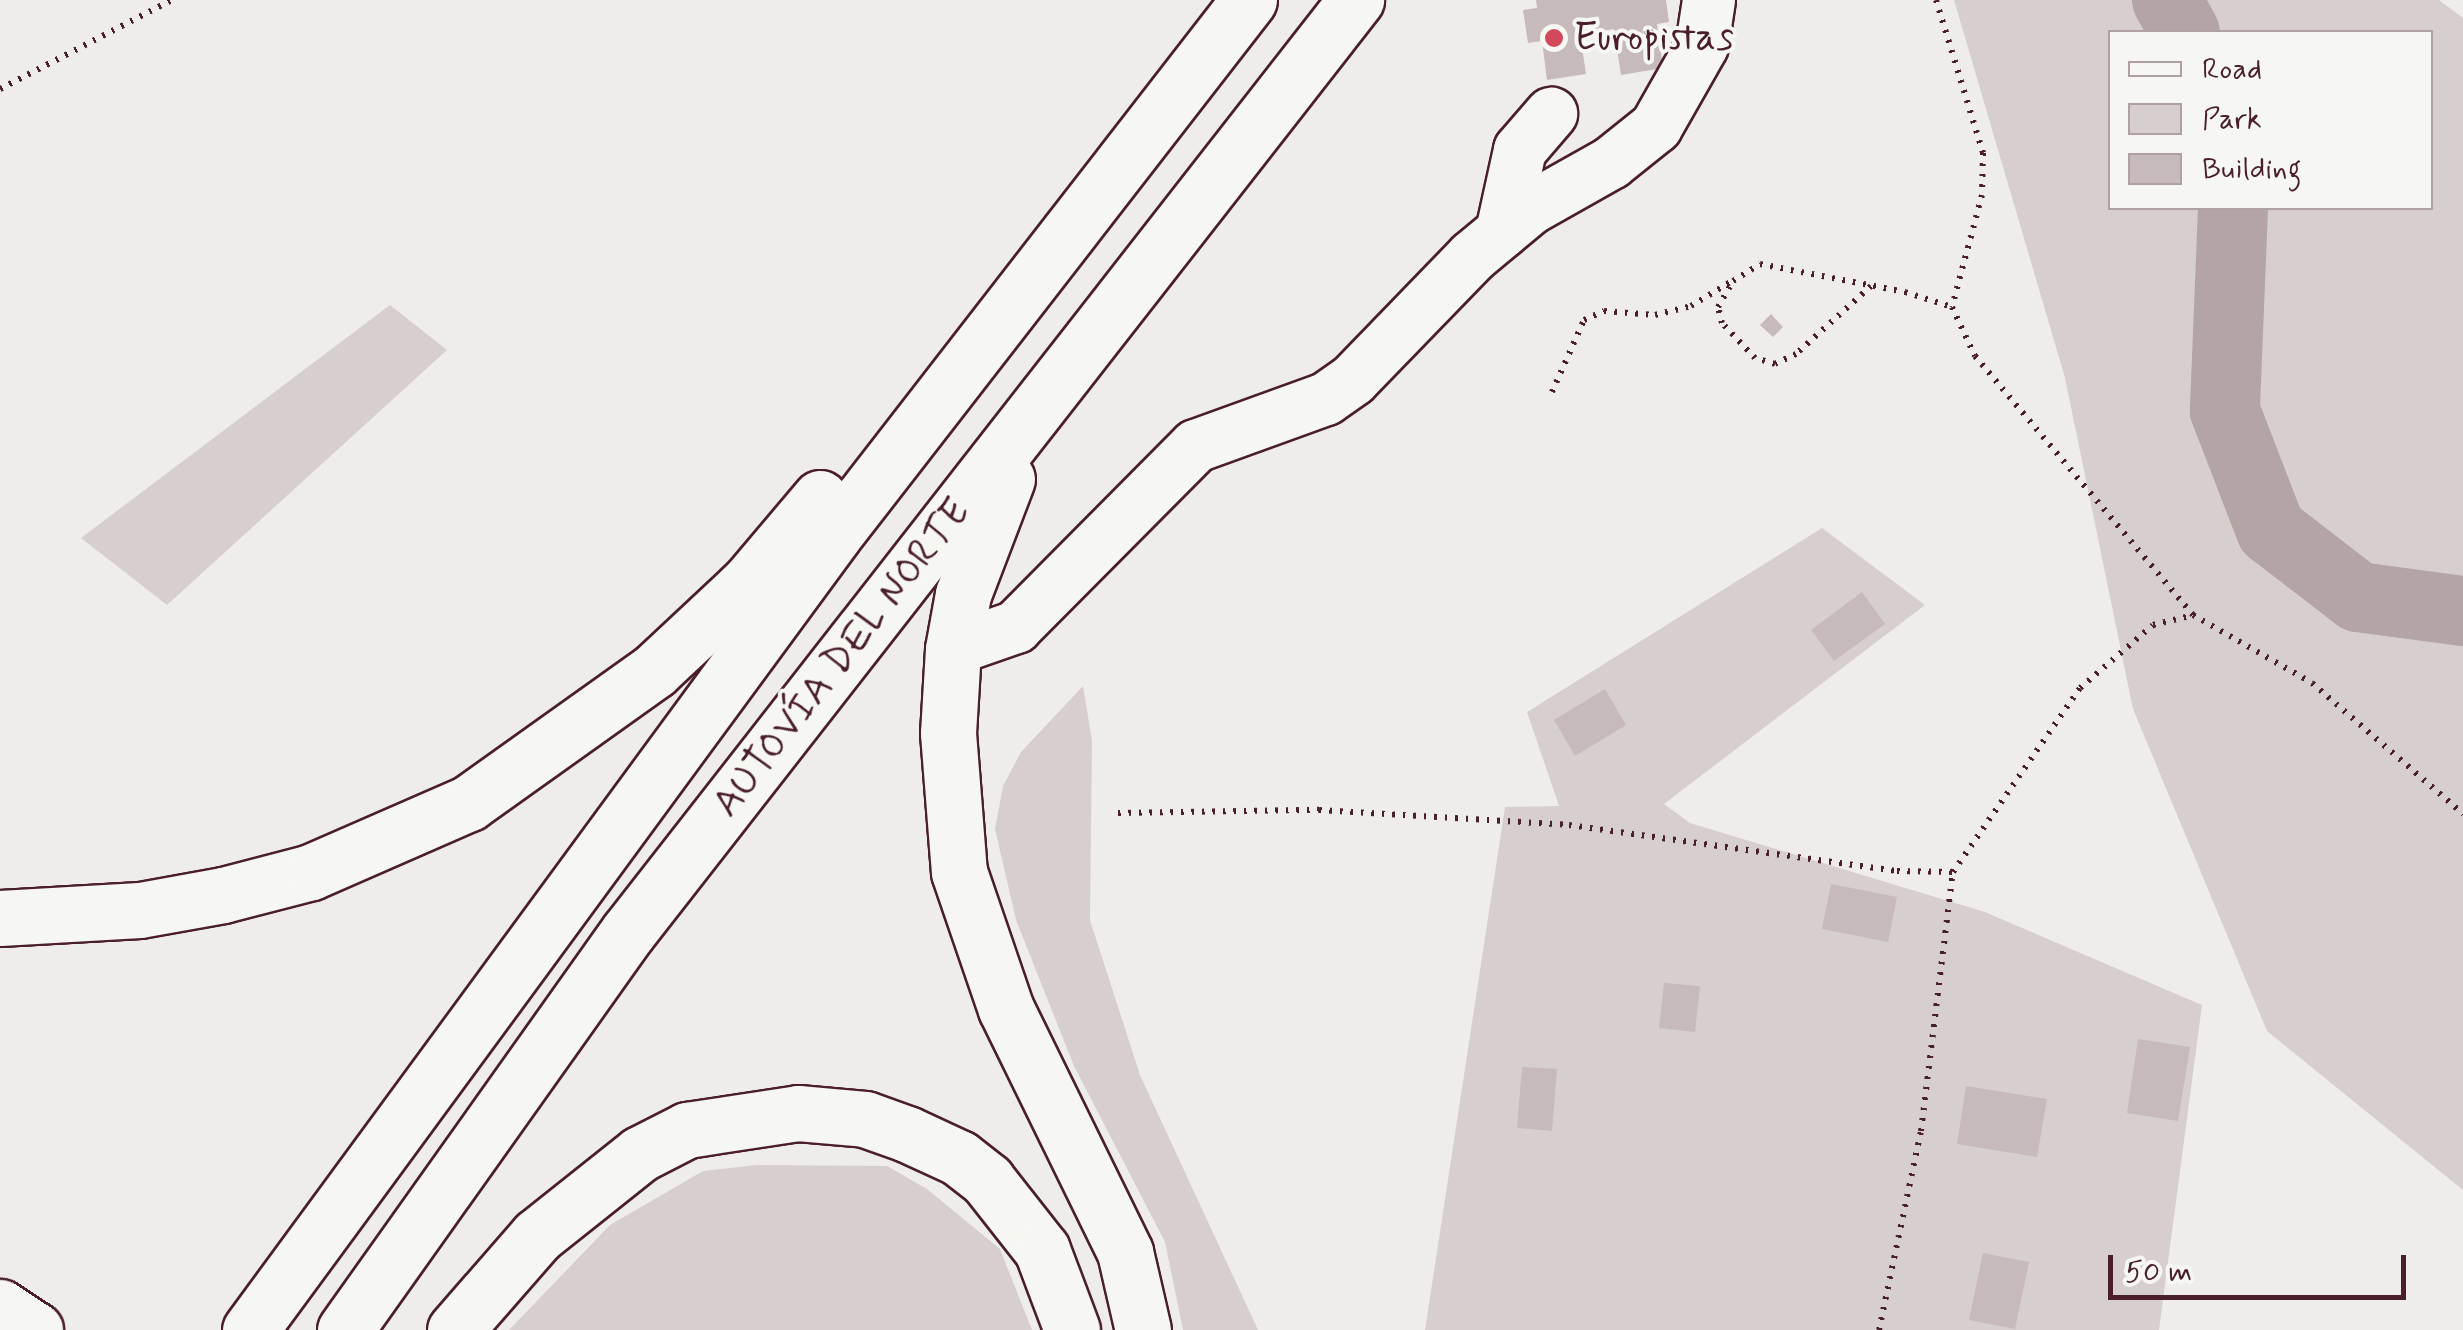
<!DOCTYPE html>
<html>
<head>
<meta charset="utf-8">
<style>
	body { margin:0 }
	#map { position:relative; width:2463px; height:1330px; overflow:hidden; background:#efedea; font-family:Mynerve,sans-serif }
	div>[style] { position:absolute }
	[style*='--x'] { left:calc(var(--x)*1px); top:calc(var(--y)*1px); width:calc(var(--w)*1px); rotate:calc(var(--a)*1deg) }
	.green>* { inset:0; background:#d7cfce }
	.river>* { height:70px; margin:-35px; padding:0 35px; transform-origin:35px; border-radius:35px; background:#b4a4a5 }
	.building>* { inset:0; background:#c6babb }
	.path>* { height:6px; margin-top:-3px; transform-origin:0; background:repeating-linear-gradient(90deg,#4a1f2b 0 2.5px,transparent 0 10.5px) }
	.roads { filter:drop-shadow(2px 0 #4a1f2b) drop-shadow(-2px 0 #4a1f2b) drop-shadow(0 2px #4a1f2b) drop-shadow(0 -2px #4a1f2b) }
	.minor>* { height:52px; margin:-26px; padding:0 26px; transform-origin:26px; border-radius:26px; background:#f6f6f2 }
	.highway>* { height:55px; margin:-27.5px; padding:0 27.5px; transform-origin:27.5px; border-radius:27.5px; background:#f6f6f2 }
	.dots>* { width:28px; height:28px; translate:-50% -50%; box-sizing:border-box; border:5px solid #f6f6f2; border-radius:50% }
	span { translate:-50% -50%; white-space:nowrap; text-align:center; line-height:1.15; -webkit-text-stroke:8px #f6f6f2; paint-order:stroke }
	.poi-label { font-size:40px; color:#4a1f2b }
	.left { translate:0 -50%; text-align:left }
	.street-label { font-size:40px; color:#4a1f2b }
	.legend { position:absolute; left:2108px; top:30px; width:325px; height:180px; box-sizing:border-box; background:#f6f6f2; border:2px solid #b1a0a2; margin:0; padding:12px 18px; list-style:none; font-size:30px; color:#4a1f2b }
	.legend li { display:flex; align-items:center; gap:20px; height:50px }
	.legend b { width:50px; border:2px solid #b1a0a2 }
	.scale { position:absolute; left:2108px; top:1255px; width:298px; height:45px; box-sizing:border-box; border:5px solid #4a1f2b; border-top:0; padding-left:12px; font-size:30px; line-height:35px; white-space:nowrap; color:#4a1f2b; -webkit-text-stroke:8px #f6f6f2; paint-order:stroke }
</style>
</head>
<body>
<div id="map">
	<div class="green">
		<i style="clip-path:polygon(evenodd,1954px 0,2439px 0,2463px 18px,2463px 1190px,2267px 1031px,2133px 709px,2065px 378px,1954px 0,2110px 32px,2430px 32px,2430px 208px,2110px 208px,2110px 32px)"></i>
		<i style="clip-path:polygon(390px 305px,447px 350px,167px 605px,81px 538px)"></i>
		<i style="clip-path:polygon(1822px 528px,1925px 605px,1664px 804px,1690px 823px,1985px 912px,2202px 1005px,2159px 1330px,1425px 1330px,1505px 807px,1559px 806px,1527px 712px)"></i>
		<i style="clip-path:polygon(1083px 686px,1092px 741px,1090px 920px,1140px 1075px,1258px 1330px,1183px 1330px,1165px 1242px,1074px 1066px,1016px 920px,995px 829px,1003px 786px,1021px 752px)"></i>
		<i style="clip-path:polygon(756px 1165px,887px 1166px,927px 1189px,1000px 1249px,1032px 1330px,509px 1330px,610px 1225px,703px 1171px)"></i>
	</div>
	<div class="river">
		<i style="--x:2167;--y:0;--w:37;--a:61"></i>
		<i style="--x:2233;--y:208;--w:203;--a:92.3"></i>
		<i style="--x:2225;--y:411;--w:128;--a:68.9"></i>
		<i style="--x:2271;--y:530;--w:110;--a:37.6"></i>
		<i style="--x:2358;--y:597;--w:106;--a:7.6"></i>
	</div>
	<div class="building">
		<i style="clip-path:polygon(1536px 0,1666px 0,1669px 22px,1657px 24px,1663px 68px,1621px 75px,1614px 29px,1580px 34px,1586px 74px,1547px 80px,1542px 41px,1528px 43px,1523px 10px,1537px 8px)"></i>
		<i style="clip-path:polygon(1771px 314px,1783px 327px,1773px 337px,1760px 325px)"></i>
		<i style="clip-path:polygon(1862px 592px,1885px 624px,1834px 661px,1811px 630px)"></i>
		<i style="clip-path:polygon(1605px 689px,1626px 725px,1575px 756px,1554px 720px)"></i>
		<i style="clip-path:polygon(1831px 884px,1897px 897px,1888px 942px,1822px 929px)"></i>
		<i style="clip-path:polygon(1664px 983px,1700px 986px,1695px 1032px,1659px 1028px)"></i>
		<i style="clip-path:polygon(2138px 1039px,2190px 1047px,2178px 1121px,2127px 1113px)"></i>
		<i style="clip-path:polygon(1522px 1067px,1557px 1069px,1552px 1131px,1517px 1128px)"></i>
		<i style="clip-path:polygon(1966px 1086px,2047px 1099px,2037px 1157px,1957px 1144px)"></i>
		<i style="clip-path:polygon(1983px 1253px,2029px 1262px,2015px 1329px,1969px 1320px)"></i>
	</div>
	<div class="path">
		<i style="--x:1936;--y:0;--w:160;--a:72.9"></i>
		<i style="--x:1983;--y:153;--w:42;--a:91.4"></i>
		<i style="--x:1982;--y:195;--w:116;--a:105"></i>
		<i style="--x:1952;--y:307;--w:54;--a:64.9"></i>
		<i style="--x:1975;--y:356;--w:339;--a:49.9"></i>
		<i style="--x:2193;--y:615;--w:137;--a:29.7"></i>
		<i style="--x:2312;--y:683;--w:200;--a:40.9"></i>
		<i style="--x:0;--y:89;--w:194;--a:-27.4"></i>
		<i style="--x:1871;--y:286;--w:101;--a:137.8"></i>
		<i style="--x:1796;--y:354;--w:23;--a:155"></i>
		<i style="--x:1775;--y:364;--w:21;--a:-163"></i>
		<i style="--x:1755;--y:358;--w:48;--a:-133.3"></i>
		<i style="--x:1722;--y:323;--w:16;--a:-104"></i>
		<i style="--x:1718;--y:307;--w:30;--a:-60"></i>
		<i style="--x:1733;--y:281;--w:32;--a:-32"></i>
		<i style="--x:1760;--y:264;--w:148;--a:10.9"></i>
		<i style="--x:1905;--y:292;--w:49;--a:17.7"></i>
		<i style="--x:1552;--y:392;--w:79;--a:-66"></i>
		<i style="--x:1584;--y:320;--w:22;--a:-24"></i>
		<i style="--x:1604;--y:311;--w:51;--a:4.5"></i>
		<i style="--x:1655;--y:315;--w:37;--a:-14"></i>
		<i style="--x:1691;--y:306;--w:48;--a:-31.4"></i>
		<i style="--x:1118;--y:813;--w:201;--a:-0.9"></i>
		<i style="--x:1319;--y:810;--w:250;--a:3.4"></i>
		<i style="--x:1569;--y:825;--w:331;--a:8"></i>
		<i style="--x:1897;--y:871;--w:56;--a:1"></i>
		<i style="--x:1953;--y:872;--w:224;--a:-55.4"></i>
		<i style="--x:2080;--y:688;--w:96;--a:-40.8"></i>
		<i style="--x:2153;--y:625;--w:41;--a:-14"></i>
		<i style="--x:1879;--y:1330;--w:203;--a:-78.1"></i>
		<i style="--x:1921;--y:1131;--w:261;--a:-83"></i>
	</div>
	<div class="roads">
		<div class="minor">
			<i style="--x:1502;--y:232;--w:84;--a:-77.6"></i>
			<i style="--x:1520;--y:150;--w:48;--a:-49.3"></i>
			<i style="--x:953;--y:649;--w:67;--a:-19.2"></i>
			<i style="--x:1016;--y:627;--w:255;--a:-45.2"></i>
			<i style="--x:1196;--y:446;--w:138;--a:-19.9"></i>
			<i style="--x:1326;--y:399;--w:33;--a:-35"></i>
			<i style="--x:1353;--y:380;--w:171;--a:-45.9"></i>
			<i style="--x:1472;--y:257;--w:77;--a:-39.7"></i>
			<i style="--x:1531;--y:208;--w:92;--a:-29.4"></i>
			<i style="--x:1611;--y:163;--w:58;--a:-38.7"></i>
			<i style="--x:1656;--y:127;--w:93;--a:-60.4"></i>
			<i style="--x:1702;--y:46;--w:47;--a:-81.3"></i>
		</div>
		<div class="highway">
			<i style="--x:1007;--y:479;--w:123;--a:110.9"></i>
			<i style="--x:963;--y:594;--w:56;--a:100.3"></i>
			<i style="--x:953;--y:649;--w:84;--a:93.4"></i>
			<i style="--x:948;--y:733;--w:139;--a:85.5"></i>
			<i style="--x:959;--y:872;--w:145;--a:71.1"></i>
			<i style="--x:1006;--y:1009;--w:271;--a:63.9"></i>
			<i style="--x:1125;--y:1252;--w:80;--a:77"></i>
			<i style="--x:0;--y:918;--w:140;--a:-3.3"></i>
			<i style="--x:140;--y:910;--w:84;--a:-10.2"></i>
			<i style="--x:223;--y:895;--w:91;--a:-14.6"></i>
			<i style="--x:311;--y:872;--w:172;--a:-23.6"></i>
			<i style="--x:469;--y:803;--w:227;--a:-35.5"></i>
			<i style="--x:654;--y:671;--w:130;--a:-43.1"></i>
			<i style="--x:749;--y:582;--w:110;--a:-49.8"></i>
			<i style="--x:0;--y:1307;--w:42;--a:33.3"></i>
			<i style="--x:250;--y:1330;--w:986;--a:-53.7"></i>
			<i style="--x:834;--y:535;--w:677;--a:-52.2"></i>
			<i style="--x:345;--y:1330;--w:488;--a:-54.6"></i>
			<i style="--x:628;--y:932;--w:1183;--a:-52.01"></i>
			<i style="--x:455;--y:1330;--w:125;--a:-48.9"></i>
			<i style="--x:537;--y:1236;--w:132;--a:-38.5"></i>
			<i style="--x:640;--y:1154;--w:53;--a:-27.1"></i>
			<i style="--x:687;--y:1130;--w:112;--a:-8.7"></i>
			<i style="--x:798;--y:1113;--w:67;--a:5.1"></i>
			<i style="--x:865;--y:1119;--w:45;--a:19.7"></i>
			<i style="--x:907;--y:1134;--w:57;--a:24.8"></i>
			<i style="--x:959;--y:1158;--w:36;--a:38"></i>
			<i style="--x:987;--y:1180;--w:89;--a:51.8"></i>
			<i style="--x:1042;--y:1250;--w:85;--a:69.4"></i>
		</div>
	</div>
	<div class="dots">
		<i style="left:1554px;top:38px;background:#d1495b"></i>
	</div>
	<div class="poi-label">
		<span class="left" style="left:1574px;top:38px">Europistas</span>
	</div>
	<div class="street-label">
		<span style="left:842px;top:658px;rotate:-52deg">AUTOVÍA DEL NORTE</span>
	</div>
	<ul class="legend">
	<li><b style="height:12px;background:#f6f6f2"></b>Road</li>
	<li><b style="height:28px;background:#d7cfce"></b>Park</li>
	<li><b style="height:28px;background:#c6babb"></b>Building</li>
	</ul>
	<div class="scale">50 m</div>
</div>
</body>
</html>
